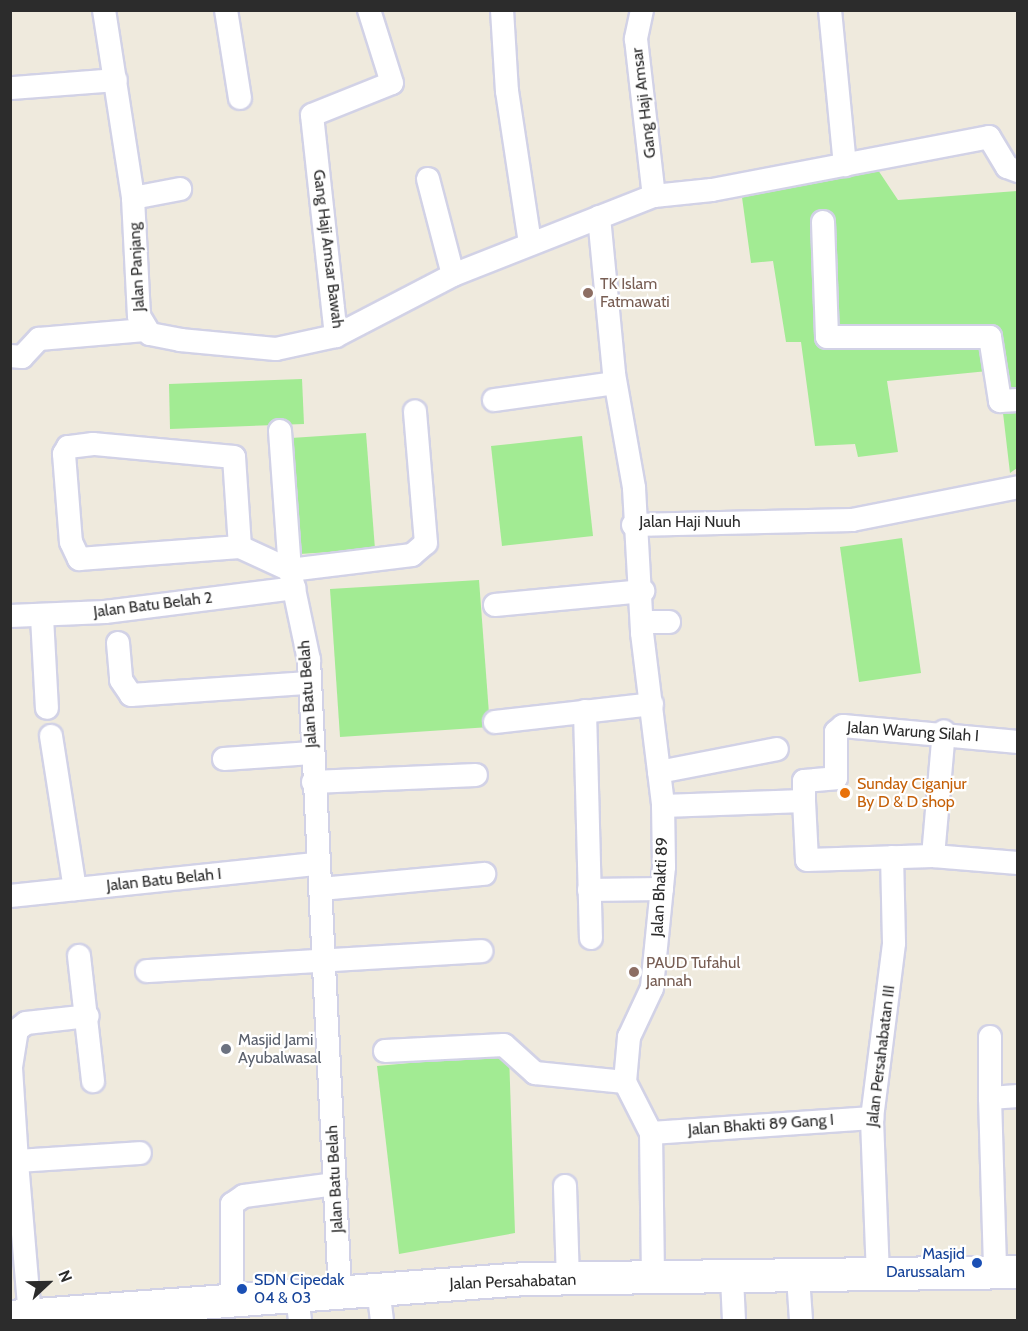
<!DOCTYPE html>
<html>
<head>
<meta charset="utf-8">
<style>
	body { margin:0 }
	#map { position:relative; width:1028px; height:1331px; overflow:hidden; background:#efeadd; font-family:Cabin,sans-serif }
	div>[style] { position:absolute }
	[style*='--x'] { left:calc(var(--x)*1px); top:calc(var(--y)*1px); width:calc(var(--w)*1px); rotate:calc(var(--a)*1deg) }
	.green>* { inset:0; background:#a2eb93 }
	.roads { filter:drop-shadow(2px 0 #d2d2e6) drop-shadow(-2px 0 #d2d2e6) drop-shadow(0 2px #d2d2e6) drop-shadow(0 -2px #d2d2e6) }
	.street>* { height:22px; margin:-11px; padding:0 11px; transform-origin:11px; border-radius:11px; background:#fff }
	.secondary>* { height:32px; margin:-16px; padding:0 16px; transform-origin:16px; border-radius:16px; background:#fff }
	.dots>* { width:16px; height:16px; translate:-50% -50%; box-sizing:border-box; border:3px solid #fff; border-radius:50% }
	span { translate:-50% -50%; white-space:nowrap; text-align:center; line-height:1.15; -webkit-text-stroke:4.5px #fff; paint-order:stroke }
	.street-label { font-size:16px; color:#2c2c2c }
	.education-label { font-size:16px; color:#785e54 }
	.left { translate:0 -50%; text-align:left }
	.food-label { font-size:16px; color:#c56008 }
	.worship-label { font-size:16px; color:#5b616d }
	.transit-label { font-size:16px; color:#164399 }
	.right { translate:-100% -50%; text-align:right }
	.frame { position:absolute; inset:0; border:12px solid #2c2c2c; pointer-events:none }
	.north { position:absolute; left:18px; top:1253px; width:60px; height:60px; -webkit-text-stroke:4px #fff; paint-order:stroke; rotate:68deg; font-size:16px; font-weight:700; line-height:24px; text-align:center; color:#2c2c2c }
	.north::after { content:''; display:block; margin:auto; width:21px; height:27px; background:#2c2c2c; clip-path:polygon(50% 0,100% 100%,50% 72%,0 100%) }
</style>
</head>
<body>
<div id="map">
	<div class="green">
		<i style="clip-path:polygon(874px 164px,898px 200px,1017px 191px,1017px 468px,1010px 473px,998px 370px,887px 381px,898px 452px,858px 457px,855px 444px,815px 446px,801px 342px,786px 342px,773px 261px,751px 263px,741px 190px)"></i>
		<i style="clip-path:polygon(302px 379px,304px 424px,170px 429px,169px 384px)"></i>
		<i style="clip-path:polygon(366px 433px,375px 549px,300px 554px,291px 438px)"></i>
		<i style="clip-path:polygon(582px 436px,593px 536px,502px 546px,491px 446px)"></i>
		<i style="clip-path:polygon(902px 538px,921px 673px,859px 682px,840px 547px)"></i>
		<i style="clip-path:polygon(479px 580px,490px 727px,340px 737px,330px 589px)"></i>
		<i style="clip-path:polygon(509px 1054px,515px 1233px,399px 1254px,377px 1066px)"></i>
	</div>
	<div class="roads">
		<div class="street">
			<i style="--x:104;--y:10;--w:190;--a:81.2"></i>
			<i style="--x:133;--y:198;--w:118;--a:87.1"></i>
			<i style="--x:139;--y:316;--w:21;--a:59"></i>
			<i style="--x:150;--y:334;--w:31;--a:11"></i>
			<i style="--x:180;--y:340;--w:96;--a:5.4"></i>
			<i style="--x:276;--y:349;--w:61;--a:-12.2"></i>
			<i style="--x:336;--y:336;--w:132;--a:-27.5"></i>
			<i style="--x:453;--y:275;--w:216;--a:-21.5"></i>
			<i style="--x:654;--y:196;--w:58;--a:-5.9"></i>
			<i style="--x:712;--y:190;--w:282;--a:-10.8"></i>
			<i style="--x:989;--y:137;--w:35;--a:59"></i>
			<i style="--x:1007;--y:167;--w:12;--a:20"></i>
			<i style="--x:226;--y:10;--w:89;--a:81"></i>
			<i style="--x:502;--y:10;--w:81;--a:86.5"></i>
			<i style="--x:507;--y:91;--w:154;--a:81.4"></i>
			<i style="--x:642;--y:10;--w:30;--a:102"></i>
			<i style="--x:636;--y:39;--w:158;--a:83.5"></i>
			<i style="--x:830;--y:10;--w:156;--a:84.5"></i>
			<i style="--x:12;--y:88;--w:104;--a:-4.4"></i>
			<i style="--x:428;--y:179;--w:99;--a:75.4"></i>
			<i style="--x:133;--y:198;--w:48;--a:-10.8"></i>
			<i style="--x:599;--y:217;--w:158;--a:84.5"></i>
			<i style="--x:614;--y:374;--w:116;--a:80"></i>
			<i style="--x:634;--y:488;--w:145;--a:86.8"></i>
			<i style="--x:642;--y:633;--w:171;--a:83"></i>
			<i style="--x:663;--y:803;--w:64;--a:89.1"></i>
			<i style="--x:664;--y:867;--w:122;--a:95.7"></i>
			<i style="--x:652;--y:988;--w:54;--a:115.1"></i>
			<i style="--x:629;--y:1037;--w:45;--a:95.1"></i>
			<i style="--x:625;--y:1082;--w:57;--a:63"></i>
			<i style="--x:651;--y:1133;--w:143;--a:89.2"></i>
			<i style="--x:823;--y:222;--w:115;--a:88"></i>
			<i style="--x:827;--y:337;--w:163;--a:0"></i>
			<i style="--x:990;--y:337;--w:65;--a:81.1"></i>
			<i style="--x:1000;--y:401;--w:18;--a:-3"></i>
			<i style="--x:336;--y:336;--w:222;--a:-96.2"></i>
			<i style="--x:312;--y:115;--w:86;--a:-21.8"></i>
			<i style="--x:392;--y:83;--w:77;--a:-107.5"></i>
			<i style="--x:10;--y:356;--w:12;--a:5"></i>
			<i style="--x:22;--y:357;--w:25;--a:-47"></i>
			<i style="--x:39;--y:339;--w:106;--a:-4.9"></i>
			<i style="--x:494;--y:400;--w:122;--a:-8"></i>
			<i style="--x:280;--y:431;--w:139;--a:85.9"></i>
			<i style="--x:290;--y:570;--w:123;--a:-7"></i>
			<i style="--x:412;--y:555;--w:18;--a:-41"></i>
			<i style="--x:426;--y:543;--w:132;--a:-94.8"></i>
			<i style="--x:633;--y:525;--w:219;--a:-1.3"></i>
			<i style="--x:852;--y:520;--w:169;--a:-11.2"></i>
			<i style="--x:240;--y:547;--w:90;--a:-93.8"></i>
			<i style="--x:234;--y:457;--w:142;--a:-174.7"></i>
			<i style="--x:93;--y:444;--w:25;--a:173"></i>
			<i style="--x:68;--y:447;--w:8;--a:120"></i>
			<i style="--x:64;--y:454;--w:88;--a:85.5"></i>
			<i style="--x:71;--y:542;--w:19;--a:65"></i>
			<i style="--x:79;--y:559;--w:161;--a:-4.3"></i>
			<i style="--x:240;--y:547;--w:55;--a:24.7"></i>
			<i style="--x:290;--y:570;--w:92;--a:78.1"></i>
			<i style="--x:309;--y:660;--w:633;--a:87.19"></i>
			<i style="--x:495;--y:605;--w:149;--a:-5.4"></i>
			<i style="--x:10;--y:616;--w:95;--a:-2.4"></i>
			<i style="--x:105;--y:612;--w:191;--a:-7.2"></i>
			<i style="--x:42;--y:617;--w:91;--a:86.9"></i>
			<i style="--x:642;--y:622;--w:27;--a:0"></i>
			<i style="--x:118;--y:643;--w:37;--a:85"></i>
			<i style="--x:121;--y:680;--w:18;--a:56"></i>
			<i style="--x:131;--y:695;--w:178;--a:-3.9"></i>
			<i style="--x:585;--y:711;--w:227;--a:88.5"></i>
			<i style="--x:495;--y:722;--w:158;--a:-6.5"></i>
			<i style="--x:51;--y:736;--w:155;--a:81.1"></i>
			<i style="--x:224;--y:759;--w:88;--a:-3.9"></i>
			<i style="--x:659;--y:772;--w:120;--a:-11"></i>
			<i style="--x:313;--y:782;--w:163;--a:-2.5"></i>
			<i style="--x:804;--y:801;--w:20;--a:-90"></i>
			<i style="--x:804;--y:781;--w:32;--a:-5"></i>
			<i style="--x:836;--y:778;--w:46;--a:-90"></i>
			<i style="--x:836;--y:732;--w:9;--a:-41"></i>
			<i style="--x:843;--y:726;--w:176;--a:5.2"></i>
			<i style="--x:663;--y:806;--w:141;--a:-2"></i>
			<i style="--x:804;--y:801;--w:59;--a:87.1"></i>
			<i style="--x:807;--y:860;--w:126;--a:-1.8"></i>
			<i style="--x:933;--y:856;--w:85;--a:4.7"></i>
			<i style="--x:933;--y:856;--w:125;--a:-85"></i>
			<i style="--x:321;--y:889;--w:164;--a:-5.3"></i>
			<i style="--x:589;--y:890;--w:73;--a:-0.8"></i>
			<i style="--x:10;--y:896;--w:309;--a:-6"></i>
			<i style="--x:79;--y:956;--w:126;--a:83.6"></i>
			<i style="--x:147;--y:971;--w:335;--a:-3.4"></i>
			<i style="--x:990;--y:1037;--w:61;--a:90"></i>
			<i style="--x:990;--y:1098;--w:28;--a:-4"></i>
			<i style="--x:385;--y:1051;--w:119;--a:-2.9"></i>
			<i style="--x:504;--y:1045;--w:42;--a:42.1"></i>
			<i style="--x:535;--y:1073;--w:90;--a:5.7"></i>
			<i style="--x:990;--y:1098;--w:173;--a:88.3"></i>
			<i style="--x:651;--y:1133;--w:222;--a:-3.9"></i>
			<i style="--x:17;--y:1161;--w:94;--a:-93.7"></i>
			<i style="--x:11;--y:1067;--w:37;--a:-81"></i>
			<i style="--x:17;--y:1030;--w:11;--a:-38"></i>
			<i style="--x:26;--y:1023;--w:62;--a:-6.4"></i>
			<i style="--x:565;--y:1186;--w:94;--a:88.2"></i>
			<i style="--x:878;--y:1276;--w:158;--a:-92.2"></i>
			<i style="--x:872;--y:1118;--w:176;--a:-82.8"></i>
			<i style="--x:894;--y:943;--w:86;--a:-91.3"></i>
			<i style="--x:798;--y:1277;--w:43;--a:86"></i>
			<i style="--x:732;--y:1278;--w:42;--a:87.3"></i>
			<i style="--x:378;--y:1288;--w:32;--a:83"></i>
			<i style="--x:297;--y:1296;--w:24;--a:83"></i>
			<i style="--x:232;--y:1301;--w:97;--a:-90"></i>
			<i style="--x:232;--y:1204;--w:14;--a:-34"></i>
			<i style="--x:244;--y:1196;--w:92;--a:-7.5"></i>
			<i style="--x:30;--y:1317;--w:157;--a:-94.8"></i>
			<i style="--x:17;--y:1161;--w:123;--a:-3.7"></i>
		</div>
		<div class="secondary">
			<i style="--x:10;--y:1317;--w:516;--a:-4.22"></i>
			<i style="--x:525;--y:1279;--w:493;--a:-0.8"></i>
		</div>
	</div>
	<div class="dots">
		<i style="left:588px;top:293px;background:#8d6e63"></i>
		<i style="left:845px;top:793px;background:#e8710a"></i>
		<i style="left:634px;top:972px;background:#8d6e63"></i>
		<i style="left:226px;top:1049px;background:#6b7280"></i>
		<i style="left:977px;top:1263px;background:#1a4fb4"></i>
		<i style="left:242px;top:1289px;background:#1a4fb4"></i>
	</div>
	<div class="street-label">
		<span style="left:644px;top:103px;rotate:-97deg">Gang Haji Amsar</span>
		<span style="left:328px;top:249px;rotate:83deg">Gang Haji Amsar Bawah</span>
		<span style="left:137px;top:267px;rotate:-93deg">Jalan Panjang</span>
		<span style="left:690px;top:522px">Jalan Haji Nuuh</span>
		<span style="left:153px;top:605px;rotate:-7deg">Jalan Batu Belah 2</span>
		<span style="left:308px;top:694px;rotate:-94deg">Jalan Batu Belah</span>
		<span style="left:913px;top:732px;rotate:4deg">Jalan Warung Silah I</span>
		<span style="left:164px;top:880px;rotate:-6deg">Jalan Batu Belah I</span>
		<span style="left:660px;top:887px;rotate:-87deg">Jalan Bhakti 89</span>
		<span style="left:881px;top:1056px;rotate:-83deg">Jalan Persahabatan III</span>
		<span style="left:761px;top:1125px;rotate:-4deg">Jalan Bhakti 89 Gang I</span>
		<span style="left:335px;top:1179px;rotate:-93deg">Jalan Batu Belah</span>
		<span style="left:513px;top:1282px;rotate:-2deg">Jalan Persahabatan</span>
	</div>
	<div class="education-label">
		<span class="left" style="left:600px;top:293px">TK Islam<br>Fatmawati</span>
		<span class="left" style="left:646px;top:972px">PAUD Tufahul<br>Jannah</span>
	</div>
	<div class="food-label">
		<span class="left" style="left:857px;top:793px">Sunday Ciganjur<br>By D &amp; D shop</span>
	</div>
	<div class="worship-label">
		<span class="left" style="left:238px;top:1049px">Masjid Jami<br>Ayubalwasal</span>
	</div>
	<div class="transit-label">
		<span class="right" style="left:965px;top:1263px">Masjid<br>Darussalam</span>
		<span class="left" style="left:254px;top:1289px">SDN Cipedak<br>04 &amp; 03</span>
	</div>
	<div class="frame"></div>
	<div class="north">N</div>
</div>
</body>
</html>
